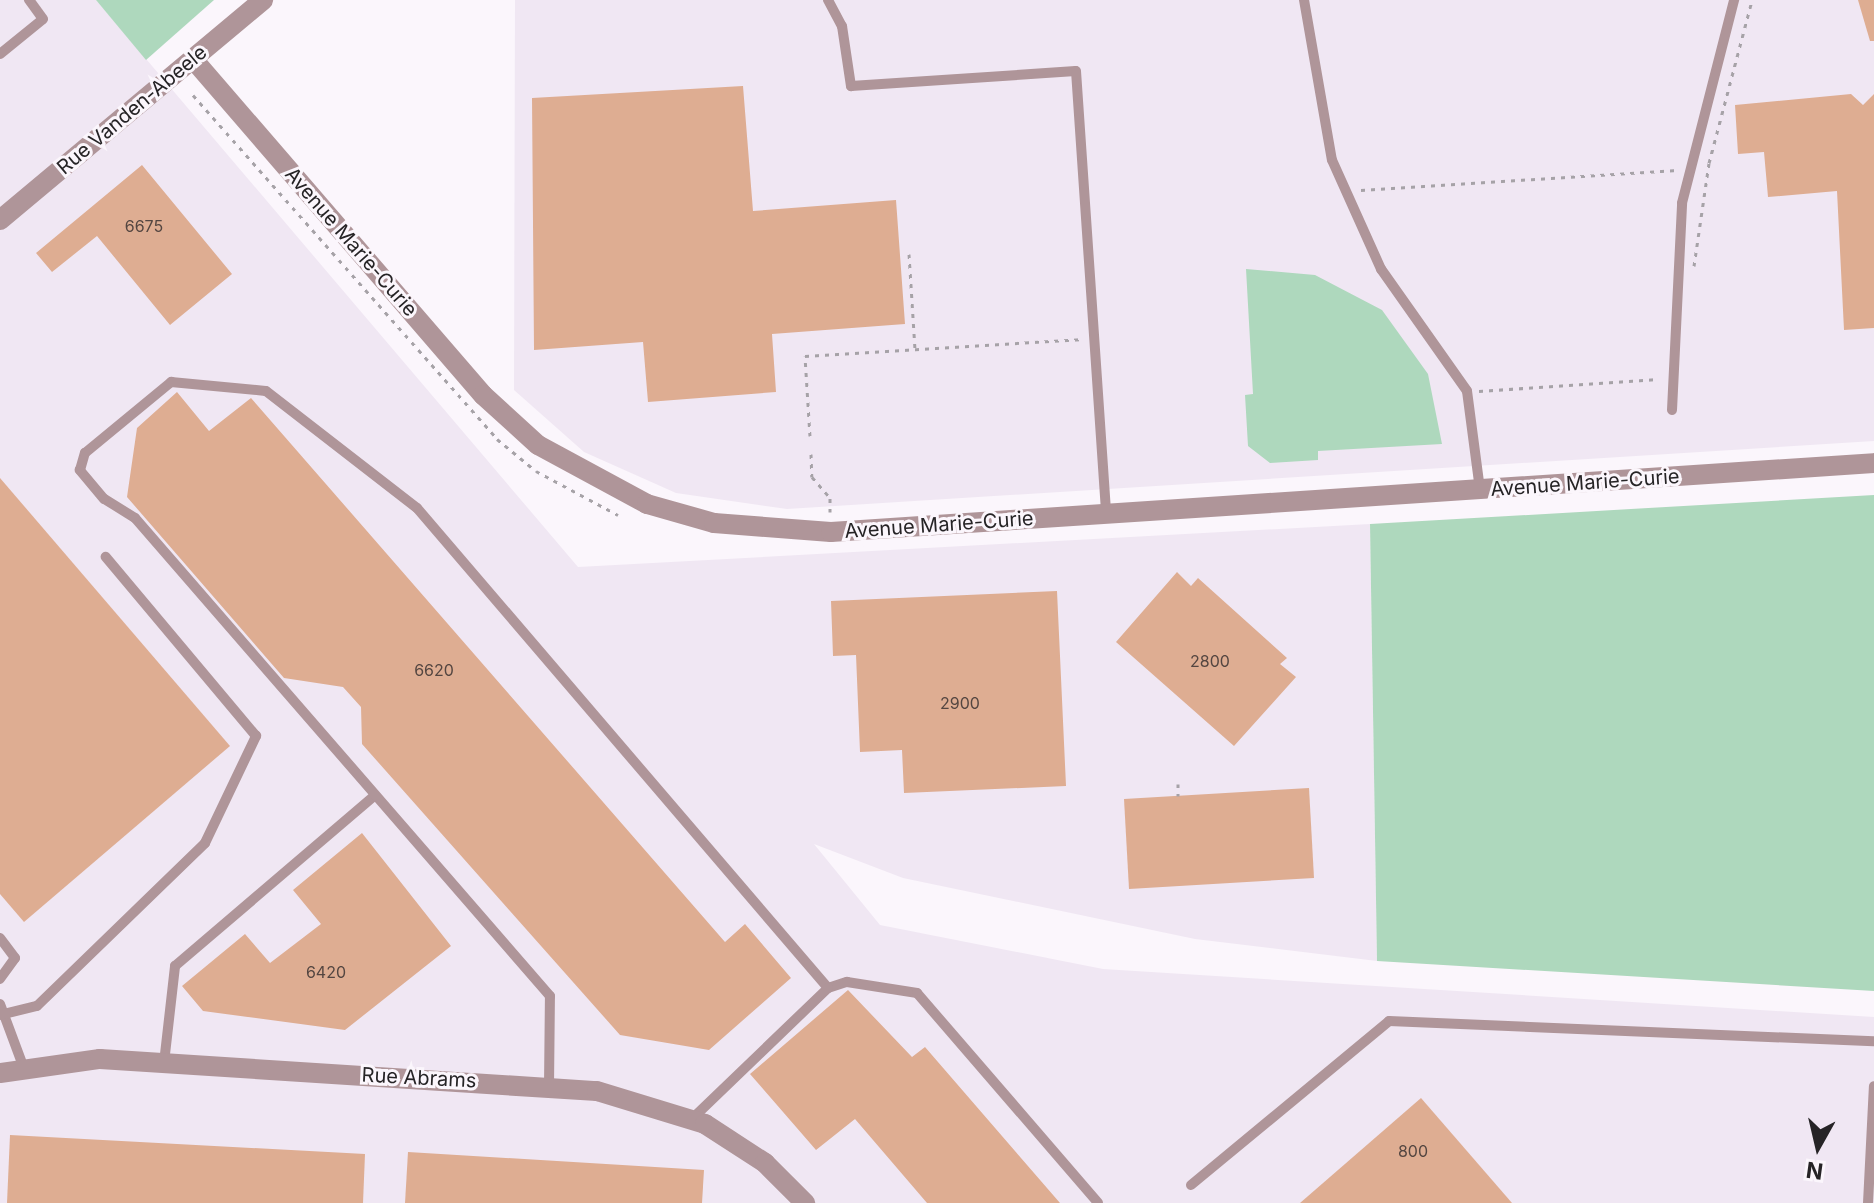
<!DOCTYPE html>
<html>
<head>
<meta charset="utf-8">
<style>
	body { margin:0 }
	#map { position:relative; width:1874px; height:1203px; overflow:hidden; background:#fbf6fc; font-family:Inter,sans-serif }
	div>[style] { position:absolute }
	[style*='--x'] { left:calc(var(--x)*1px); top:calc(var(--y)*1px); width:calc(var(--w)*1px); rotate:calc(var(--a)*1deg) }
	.built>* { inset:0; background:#f0e7f3 }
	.green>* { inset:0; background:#aed8bd }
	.building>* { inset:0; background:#dead92 }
	.path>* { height:3px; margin-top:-1.5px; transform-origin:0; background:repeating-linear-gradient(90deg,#a6a2a7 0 4px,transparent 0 10px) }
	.service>* { height:10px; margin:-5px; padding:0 5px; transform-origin:5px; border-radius:5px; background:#af9599 }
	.minor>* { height:20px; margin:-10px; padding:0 10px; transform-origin:10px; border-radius:10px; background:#af9599 }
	span { translate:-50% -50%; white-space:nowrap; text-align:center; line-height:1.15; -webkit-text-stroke:6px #fbf6fc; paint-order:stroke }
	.number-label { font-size:16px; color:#544641 }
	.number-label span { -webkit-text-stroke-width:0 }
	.street-label { font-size:20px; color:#262426 }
	.north { position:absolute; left:1778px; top:1107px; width:80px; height:80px; -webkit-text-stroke:6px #fbf6fc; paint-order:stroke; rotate:188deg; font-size:22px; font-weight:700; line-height:32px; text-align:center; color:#262426 }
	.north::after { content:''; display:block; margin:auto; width:28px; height:36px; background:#262426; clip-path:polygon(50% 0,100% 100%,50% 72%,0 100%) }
</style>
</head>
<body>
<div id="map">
	<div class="built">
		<i style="clip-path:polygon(0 0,96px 0,578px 567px,1370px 524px,1377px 961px,1195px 939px,903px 878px,814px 844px,880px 925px,1103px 969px,1874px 1017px,1874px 1203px,0 1203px)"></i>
		<i style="clip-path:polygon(515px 0,1874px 0,1874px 441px,787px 509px,676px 493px,584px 452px,514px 390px)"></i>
	</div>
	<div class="green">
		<i style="clip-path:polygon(96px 0,214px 0,146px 60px)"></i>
		<i style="clip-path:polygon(1246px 269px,1315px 275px,1382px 310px,1428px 374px,1442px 444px,1318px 451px,1318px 460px,1270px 463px,1248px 446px,1245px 395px,1253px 394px)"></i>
		<i style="clip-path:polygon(1874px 495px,1874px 991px,1377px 961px,1370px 524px)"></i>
	</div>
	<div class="building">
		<i style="clip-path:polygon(1858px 0,1874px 0,1874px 41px,1870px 41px)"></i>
		<i style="clip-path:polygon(743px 86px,753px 211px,896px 200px,905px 324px,772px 334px,776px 392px,648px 402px,643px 342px,534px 350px,532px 98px)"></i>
		<i style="clip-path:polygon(1851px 94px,1863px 105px,1874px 94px,1874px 328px,1844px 330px,1837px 191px,1768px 197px,1764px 152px,1738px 154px,1735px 105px)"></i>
		<i style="clip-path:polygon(142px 165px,232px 274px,170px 325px,97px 236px,52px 272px,36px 253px)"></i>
		<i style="clip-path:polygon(177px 392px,209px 431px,251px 398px,725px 942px,745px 924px,791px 978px,709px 1050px,620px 1035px,362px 744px,361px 707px,343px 687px,284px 678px,127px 497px,137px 428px)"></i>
		<i style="clip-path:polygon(0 478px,230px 746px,24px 922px,0 894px)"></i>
		<i style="clip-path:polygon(1177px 572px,1191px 586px,1198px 578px,1287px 658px,1280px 664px,1296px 677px,1234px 746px,1116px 642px)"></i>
		<i style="clip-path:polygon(1057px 591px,1066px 786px,904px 793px,902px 750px,860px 752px,856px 655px,833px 656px,831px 601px)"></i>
		<i style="clip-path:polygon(1309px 788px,1314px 878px,1129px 889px,1124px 799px)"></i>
		<i style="clip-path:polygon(362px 833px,451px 946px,345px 1030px,203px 1011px,182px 986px,245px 934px,270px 963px,321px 924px,293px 890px)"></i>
		<i style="clip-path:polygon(848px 990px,912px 1057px,925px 1047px,1060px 1203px,927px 1203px,855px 1119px,816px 1150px,750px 1074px)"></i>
		<i style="clip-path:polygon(1421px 1098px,1512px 1203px,1300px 1203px)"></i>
		<i style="clip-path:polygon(10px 1135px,365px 1154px,363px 1203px,7px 1203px)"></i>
		<i style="clip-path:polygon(408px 1152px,704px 1170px,702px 1203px,405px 1203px)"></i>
	</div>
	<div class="path">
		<i style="--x:193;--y:95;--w:459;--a:48.5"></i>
		<i style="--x:497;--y:439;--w:50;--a:39.4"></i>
		<i style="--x:536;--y:471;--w:93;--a:28.2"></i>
		<i style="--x:1361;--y:190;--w:317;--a:-3.6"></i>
		<i style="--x:909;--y:254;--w:95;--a:86.4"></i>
		<i style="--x:1694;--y:266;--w:104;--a:-81.7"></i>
		<i style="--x:1709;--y:163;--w:169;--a:-75.2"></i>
		<i style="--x:1479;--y:391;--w:180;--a:-3.8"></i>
		<i style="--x:810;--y:436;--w:80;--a:-93.6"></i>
		<i style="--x:805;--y:356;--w:276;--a:-3.5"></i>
		<i style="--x:811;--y:454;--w:23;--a:88"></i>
		<i style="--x:812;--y:477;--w:28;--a:49"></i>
		<i style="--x:830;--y:498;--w:14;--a:90"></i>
		<i style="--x:1178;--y:784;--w:12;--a:90"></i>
	</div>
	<div class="service">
		<i style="--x:828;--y:0;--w:30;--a:62"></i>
		<i style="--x:842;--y:26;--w:61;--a:81.5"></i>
		<i style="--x:851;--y:86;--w:225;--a:-3.8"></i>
		<i style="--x:1076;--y:71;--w:444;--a:86.1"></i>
		<i style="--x:1304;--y:0;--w:162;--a:80.1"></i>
		<i style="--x:1332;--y:160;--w:120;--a:65.8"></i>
		<i style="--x:1381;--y:269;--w:149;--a:54.8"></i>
		<i style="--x:1467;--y:391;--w:100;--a:82.5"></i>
		<i style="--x:0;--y:54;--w:55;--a:-39.1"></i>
		<i style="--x:43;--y:19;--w:24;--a:-126"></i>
		<i style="--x:1672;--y:410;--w:207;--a:-87.2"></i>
		<i style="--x:1682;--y:203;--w:210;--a:-75.6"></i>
		<i style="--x:0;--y:938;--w:25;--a:53"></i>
		<i style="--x:15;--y:958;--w:26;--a:126"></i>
		<i style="--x:828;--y:988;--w:20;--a:-18"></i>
		<i style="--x:847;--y:982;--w:71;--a:8.9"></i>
		<i style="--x:917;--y:993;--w:277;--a:49.2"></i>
		<i style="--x:0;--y:1004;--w:66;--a:69.6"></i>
		<i style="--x:0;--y:1015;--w:38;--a:-14"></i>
		<i style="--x:37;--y:1006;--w:234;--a:-44.1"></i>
		<i style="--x:205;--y:843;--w:119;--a:-64.5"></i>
		<i style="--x:256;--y:736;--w:234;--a:-130"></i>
		<i style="--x:164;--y:1063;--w:98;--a:-83.5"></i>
		<i style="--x:175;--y:966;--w:263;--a:-40.5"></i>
		<i style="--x:549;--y:1086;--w:90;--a:-89.4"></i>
		<i style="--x:550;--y:996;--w:633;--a:-130.96"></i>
		<i style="--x:135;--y:518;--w:36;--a:-148"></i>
		<i style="--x:104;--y:499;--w:38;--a:-130"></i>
		<i style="--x:80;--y:470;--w:18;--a:-74"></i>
		<i style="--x:85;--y:453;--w:112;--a:-39.5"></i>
		<i style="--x:171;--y:382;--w:95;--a:5.4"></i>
		<i style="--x:266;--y:391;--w:191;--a:37.8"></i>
		<i style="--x:417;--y:508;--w:632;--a:49.43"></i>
		<i style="--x:828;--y:988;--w:187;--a:136.1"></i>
		<i style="--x:1191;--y:1185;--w:257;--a:-39.6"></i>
		<i style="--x:1389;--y:1021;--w:485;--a:2.4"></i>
		<i style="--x:1868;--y:1203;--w:117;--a:-87.1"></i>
	</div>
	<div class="minor">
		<i style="--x:193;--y:59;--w:444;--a:49.2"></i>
		<i style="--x:483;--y:395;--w:74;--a:42.3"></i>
		<i style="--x:538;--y:445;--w:124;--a:28.4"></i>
		<i style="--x:647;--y:504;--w:70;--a:15.8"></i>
		<i style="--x:714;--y:523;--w:117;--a:4.4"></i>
		<i style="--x:831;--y:532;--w:1045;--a:-3.78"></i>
		<i style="--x:0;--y:220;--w:343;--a:-39.9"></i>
		<i style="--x:0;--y:1073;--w:101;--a:-8"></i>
		<i style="--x:100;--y:1059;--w:498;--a:3.7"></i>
		<i style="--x:597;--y:1091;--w:113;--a:17"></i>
		<i style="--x:705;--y:1124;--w:72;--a:33"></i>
		<i style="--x:765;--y:1163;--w:57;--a:45"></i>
	</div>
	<div class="number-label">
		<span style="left:144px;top:226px">6675</span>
		<span style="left:1210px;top:661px">2800</span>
		<span style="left:434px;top:670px">6620</span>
		<span style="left:960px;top:703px">2900</span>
		<span style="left:326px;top:972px">6420</span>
		<span style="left:1413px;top:1151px">800</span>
	</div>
	<div class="street-label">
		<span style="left:132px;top:110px;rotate:-40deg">Rue Vanden-Abeele</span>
		<span style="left:351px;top:242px;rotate:49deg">Avenue Marie-Curie</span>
		<span style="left:1585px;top:483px;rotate:-4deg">Avenue Marie-Curie</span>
		<span style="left:939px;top:525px;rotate:-4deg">Avenue Marie-Curie</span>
		<span style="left:419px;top:1078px;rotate:3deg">Rue Abrams</span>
	</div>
	<div class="north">N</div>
</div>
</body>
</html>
